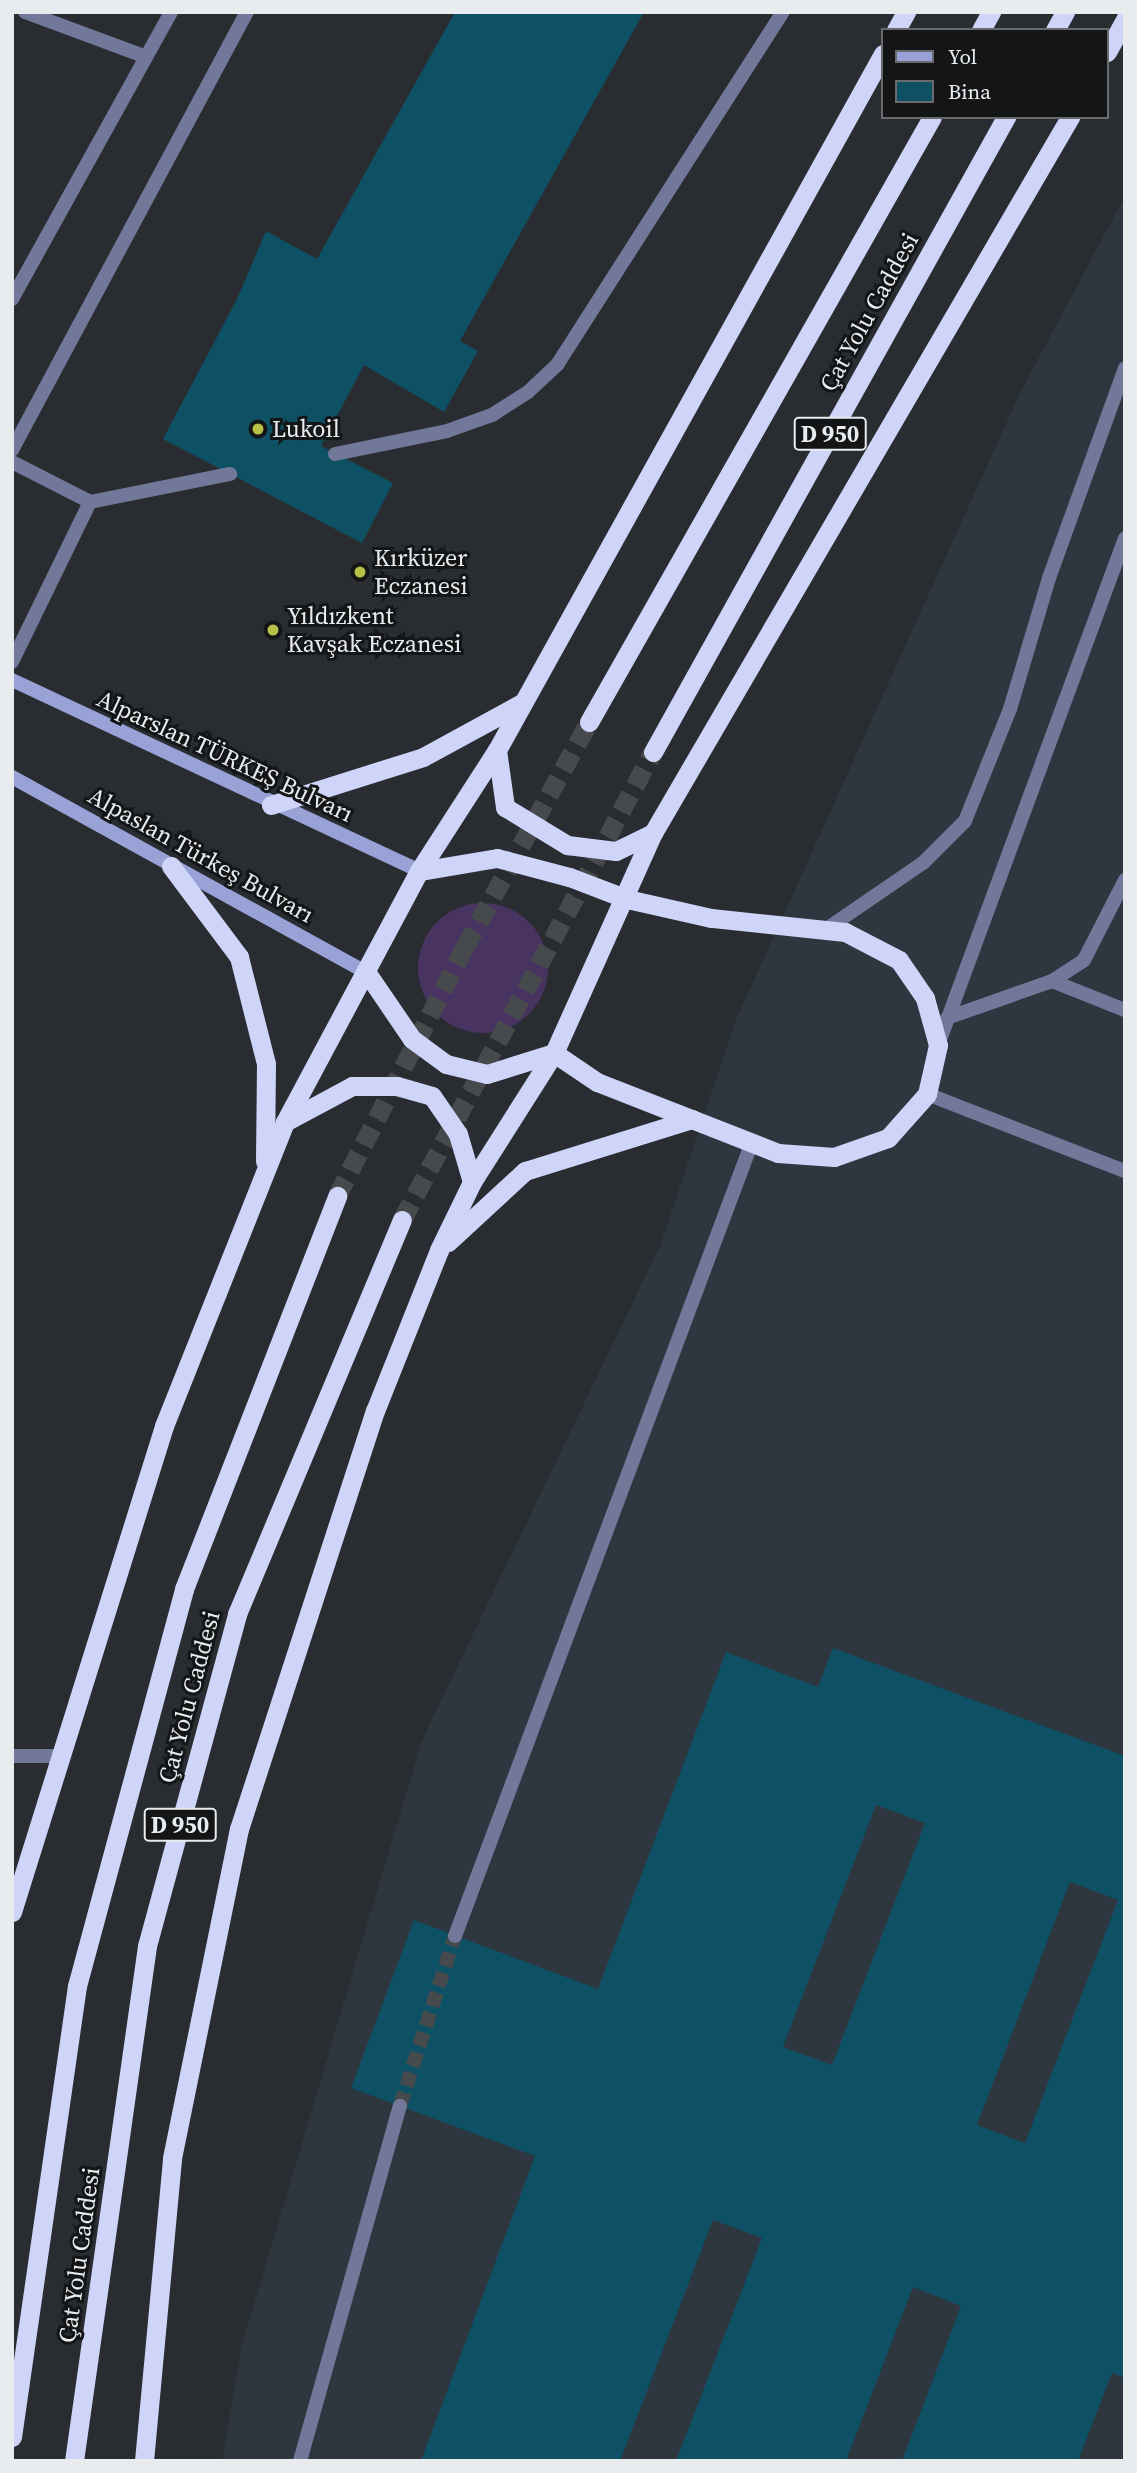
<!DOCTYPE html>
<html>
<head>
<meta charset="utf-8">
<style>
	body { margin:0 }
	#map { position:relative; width:1137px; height:2473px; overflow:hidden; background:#292d31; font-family:"Source Serif 4",serif }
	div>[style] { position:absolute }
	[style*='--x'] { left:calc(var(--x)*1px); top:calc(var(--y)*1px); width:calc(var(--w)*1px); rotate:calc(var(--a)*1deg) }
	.built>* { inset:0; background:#2e363f }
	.green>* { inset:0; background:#483361 }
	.round { border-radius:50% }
	.building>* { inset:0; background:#0f5164 }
	.minor-tunnel>* { height:14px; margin-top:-7px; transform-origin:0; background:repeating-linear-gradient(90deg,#464a4d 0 14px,transparent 0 21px) }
	.trunk-tunnel>* { height:19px; margin-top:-9.5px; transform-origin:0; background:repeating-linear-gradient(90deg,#464a4d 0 19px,transparent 0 29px) }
	.service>* { height:14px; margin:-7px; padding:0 7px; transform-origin:7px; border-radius:7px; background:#727899 }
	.minor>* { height:14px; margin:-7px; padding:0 7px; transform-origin:7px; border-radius:7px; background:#727899 }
	.tertiary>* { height:14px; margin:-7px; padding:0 7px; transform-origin:7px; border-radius:7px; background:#727899 }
	.secondary>* { height:14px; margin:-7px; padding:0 7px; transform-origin:7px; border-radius:7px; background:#99a2d7 }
	.trunk>* { height:19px; margin:-9.5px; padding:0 9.5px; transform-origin:9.5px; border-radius:9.5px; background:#ced5f9 }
	.dots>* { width:19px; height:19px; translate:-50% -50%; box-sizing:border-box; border:4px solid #131517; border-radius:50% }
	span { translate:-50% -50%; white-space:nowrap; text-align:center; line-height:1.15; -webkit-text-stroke:6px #131517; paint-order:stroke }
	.shield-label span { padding:2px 5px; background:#131517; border:2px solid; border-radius:5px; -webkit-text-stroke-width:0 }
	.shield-label { font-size:23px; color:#e9ecee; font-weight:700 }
	.street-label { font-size:24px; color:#e9ecee }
	.poi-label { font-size:24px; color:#e9ecee }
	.left { translate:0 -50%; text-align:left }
	.frame { position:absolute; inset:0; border:14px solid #e9ecee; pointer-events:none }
	.legend { position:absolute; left:881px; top:28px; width:228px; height:91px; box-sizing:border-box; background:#131517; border:2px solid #696b6d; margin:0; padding:9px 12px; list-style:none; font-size:21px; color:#e9ecee }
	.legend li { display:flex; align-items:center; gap:14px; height:35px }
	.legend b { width:35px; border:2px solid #696b6d }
</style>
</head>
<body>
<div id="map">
	<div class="built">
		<i style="clip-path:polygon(1125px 196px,1125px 2461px,222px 2461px,241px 2348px,422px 1740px,660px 1246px,735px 1022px,1019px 395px)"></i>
	</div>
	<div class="green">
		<i class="round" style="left:418px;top:903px;width:130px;height:130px"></i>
	</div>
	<div class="building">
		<i style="clip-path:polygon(455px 12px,644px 12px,460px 341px,478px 351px,444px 412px,364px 365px,321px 446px,393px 483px,362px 543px,163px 439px,237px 299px,266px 231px,317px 259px)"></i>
		<i style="clip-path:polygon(evenodd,833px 1648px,1125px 1756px,1125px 2378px,1112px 2373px,1078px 2461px,902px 2461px,961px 2306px,913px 2287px,846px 2461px,676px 2461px,762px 2238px,713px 2220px,620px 2461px,421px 2461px,535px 2156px,351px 2088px,414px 1920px,598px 1989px,726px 1652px,818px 1687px,833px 1648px,876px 1805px,925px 1823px,832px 2065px,783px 2047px,876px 1805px,833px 1648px,1070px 1882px,1118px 1900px,1025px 2143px,977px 2125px,1070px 1882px)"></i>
	</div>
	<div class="minor-tunnel">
		<i style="--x:400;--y:2106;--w:179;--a:-72.1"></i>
	</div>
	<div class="trunk-tunnel">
		<i style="--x:337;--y:1196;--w:280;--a:-62.8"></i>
		<i style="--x:465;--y:947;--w:257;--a:-61.1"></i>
		<i style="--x:402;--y:1220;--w:531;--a:-61.79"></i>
	</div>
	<div class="service">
		<i style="--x:335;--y:454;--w:114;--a:-11.6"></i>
		<i style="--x:447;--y:431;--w:48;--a:-19.6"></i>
		<i style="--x:492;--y:415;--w:43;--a:-32.6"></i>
		<i style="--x:528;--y:392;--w:40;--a:-43"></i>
		<i style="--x:557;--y:365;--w:419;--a:-57.4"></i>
		<i style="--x:12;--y:462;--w:88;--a:27.1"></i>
		<i style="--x:90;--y:502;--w:178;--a:116"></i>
		<i style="--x:90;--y:502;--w:143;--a:-11.3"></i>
		<i style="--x:1052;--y:981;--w:79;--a:21.7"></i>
		<i style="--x:947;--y:1018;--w:111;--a:-19.4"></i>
		<i style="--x:1052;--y:981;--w:38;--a:-33"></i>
		<i style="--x:1084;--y:960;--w:90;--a:-62.9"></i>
		<i style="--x:927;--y:1094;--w:212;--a:21.3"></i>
		<i style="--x:12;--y:1756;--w:49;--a:0"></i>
	</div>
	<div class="minor">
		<i style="--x:25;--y:12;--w:127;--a:20.3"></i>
		<i style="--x:455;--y:1936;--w:848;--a:-69.49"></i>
		<i style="--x:300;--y:2461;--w:369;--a:-74.3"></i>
	</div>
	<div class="tertiary">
		<i style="--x:12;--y:299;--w:328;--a:-61"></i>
		<i style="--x:12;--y:450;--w:497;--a:-61.8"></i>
		<i style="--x:825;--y:930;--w:119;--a:-34.4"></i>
		<i style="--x:923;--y:863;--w:59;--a:-45"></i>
		<i style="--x:965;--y:821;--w:121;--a:-68.1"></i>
		<i style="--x:1010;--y:709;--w:137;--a:-73.4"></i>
		<i style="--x:1049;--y:578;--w:223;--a:-70.1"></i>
		<i style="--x:938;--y:1045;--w:540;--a:-69.75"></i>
	</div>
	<div class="secondary">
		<i style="--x:12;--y:680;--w:450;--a:25.1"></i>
		<i style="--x:12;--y:777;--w:406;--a:28.9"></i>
	</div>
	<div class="trunk">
		<i style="--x:896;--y:30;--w:21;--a:-61"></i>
		<i style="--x:981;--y:30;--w:21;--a:-61"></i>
		<i style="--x:1055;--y:30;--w:21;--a:-61"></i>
		<i style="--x:1107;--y:52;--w:38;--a:-61"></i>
		<i style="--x:589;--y:722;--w:695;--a:-60.45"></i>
		<i style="--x:497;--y:750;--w:58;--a:82"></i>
		<i style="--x:505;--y:807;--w:73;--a:31.5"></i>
		<i style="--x:567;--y:845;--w:49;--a:7"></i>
		<i style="--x:616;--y:851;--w:41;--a:-25.9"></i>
		<i style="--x:653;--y:752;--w:727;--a:-60.93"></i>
		<i style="--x:271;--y:805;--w:159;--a:-17.5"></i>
		<i style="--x:423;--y:757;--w:113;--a:-28.6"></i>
		<i style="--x:171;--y:866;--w:114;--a:53.2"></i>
		<i style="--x:239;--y:957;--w:110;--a:75.8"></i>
		<i style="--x:266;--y:1064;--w:97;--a:90.6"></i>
		<i style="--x:367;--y:973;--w:80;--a:55.7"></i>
		<i style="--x:412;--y:1039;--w:42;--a:36.3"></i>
		<i style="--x:446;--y:1064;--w:42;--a:13.7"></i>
		<i style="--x:487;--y:1074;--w:70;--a:-17.4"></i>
		<i style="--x:554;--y:1053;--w:52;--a:34"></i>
		<i style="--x:597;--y:1082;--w:194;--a:21.4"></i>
		<i style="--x:778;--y:1153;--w:56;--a:4.1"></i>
		<i style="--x:834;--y:1157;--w:57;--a:-19.4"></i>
		<i style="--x:888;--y:1138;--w:59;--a:-48.4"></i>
		<i style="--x:927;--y:1094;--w:50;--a:-77.3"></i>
		<i style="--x:938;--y:1045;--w:49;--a:-105.5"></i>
		<i style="--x:925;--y:998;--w:46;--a:-124.4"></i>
		<i style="--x:899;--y:960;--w:61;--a:-152.6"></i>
		<i style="--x:845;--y:932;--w:135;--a:-174"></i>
		<i style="--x:711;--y:918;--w:86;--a:-167.3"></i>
		<i style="--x:627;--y:899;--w:62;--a:-159.2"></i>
		<i style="--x:569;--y:877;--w:74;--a:-165.2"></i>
		<i style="--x:497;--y:858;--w:79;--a:170.5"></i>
		<i style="--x:285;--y:1122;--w:76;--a:-28.2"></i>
		<i style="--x:352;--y:1086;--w:45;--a:0"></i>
		<i style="--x:397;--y:1086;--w:36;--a:16"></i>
		<i style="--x:432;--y:1096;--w:46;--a:55.6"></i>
		<i style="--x:458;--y:1134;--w:50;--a:73.7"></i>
		<i style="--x:448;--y:1242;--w:105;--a:-42.7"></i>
		<i style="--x:525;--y:1171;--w:175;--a:-17.3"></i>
		<i style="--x:12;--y:1912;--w:509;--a:-72.63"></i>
		<i style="--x:164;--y:1426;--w:327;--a:-68.3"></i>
		<i style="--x:285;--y:1122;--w:285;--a:-61.9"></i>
		<i style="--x:419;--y:871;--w:144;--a:-57.2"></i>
		<i style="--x:497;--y:750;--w:796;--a:-60.99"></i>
		<i style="--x:12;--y:2437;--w:456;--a:-81.8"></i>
		<i style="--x:77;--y:1986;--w:411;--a:-74.9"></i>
		<i style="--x:184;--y:1589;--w:422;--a:-68.7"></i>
		<i style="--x:74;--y:2461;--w:520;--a:-81.93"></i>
		<i style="--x:147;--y:1946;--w:344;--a:-74.8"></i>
		<i style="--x:237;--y:1614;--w:427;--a:-67.3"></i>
		<i style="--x:144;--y:2461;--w:304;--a:-84.7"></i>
		<i style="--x:172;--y:2158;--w:336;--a:-78.5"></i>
		<i style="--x:239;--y:1829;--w:440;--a:-72"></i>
		<i style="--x:375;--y:1411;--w:173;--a:-68.3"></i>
		<i style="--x:439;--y:1250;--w:76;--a:-64.1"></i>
		<i style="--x:472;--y:1182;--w:153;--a:-57.6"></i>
		<i style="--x:554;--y:1053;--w:241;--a:-65.8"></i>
		<i style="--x:653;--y:833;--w:829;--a:-59.78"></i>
	</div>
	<div class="dots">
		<i style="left:258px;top:429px;background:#b7c147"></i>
		<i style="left:360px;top:572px;background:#b7c147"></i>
		<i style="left:273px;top:630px;background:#b7c147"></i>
	</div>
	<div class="shield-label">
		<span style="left:830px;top:434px">D 950</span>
		<span style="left:180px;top:1825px">D 950</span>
	</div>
	<div class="street-label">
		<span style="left:869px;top:312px;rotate:-61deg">Çat Yolu Caddesi</span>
		<span style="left:225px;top:756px;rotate:25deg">Alparslan TÜRKEŞ Bulvarı</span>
		<span style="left:201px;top:855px;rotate:29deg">Alpaslan Türkeş Bulvarı</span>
		<span style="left:189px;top:1697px;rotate:-75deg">Çat Yolu Caddesi</span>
		<span style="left:79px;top:2255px;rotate:-82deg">Çat Yolu Caddesi</span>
	</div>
	<div class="poi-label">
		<span class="left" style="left:272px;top:429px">Lukoil</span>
		<span class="left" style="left:374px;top:572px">Kırküzer<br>Eczanesi</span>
		<span class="left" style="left:287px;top:630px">Yıldızkent<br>Kavşak Eczanesi</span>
	</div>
	<div class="frame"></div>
	<ul class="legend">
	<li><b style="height:9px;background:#99a2d7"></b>Yol</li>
	<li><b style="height:19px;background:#0f5164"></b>Bina</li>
	</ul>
</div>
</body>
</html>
